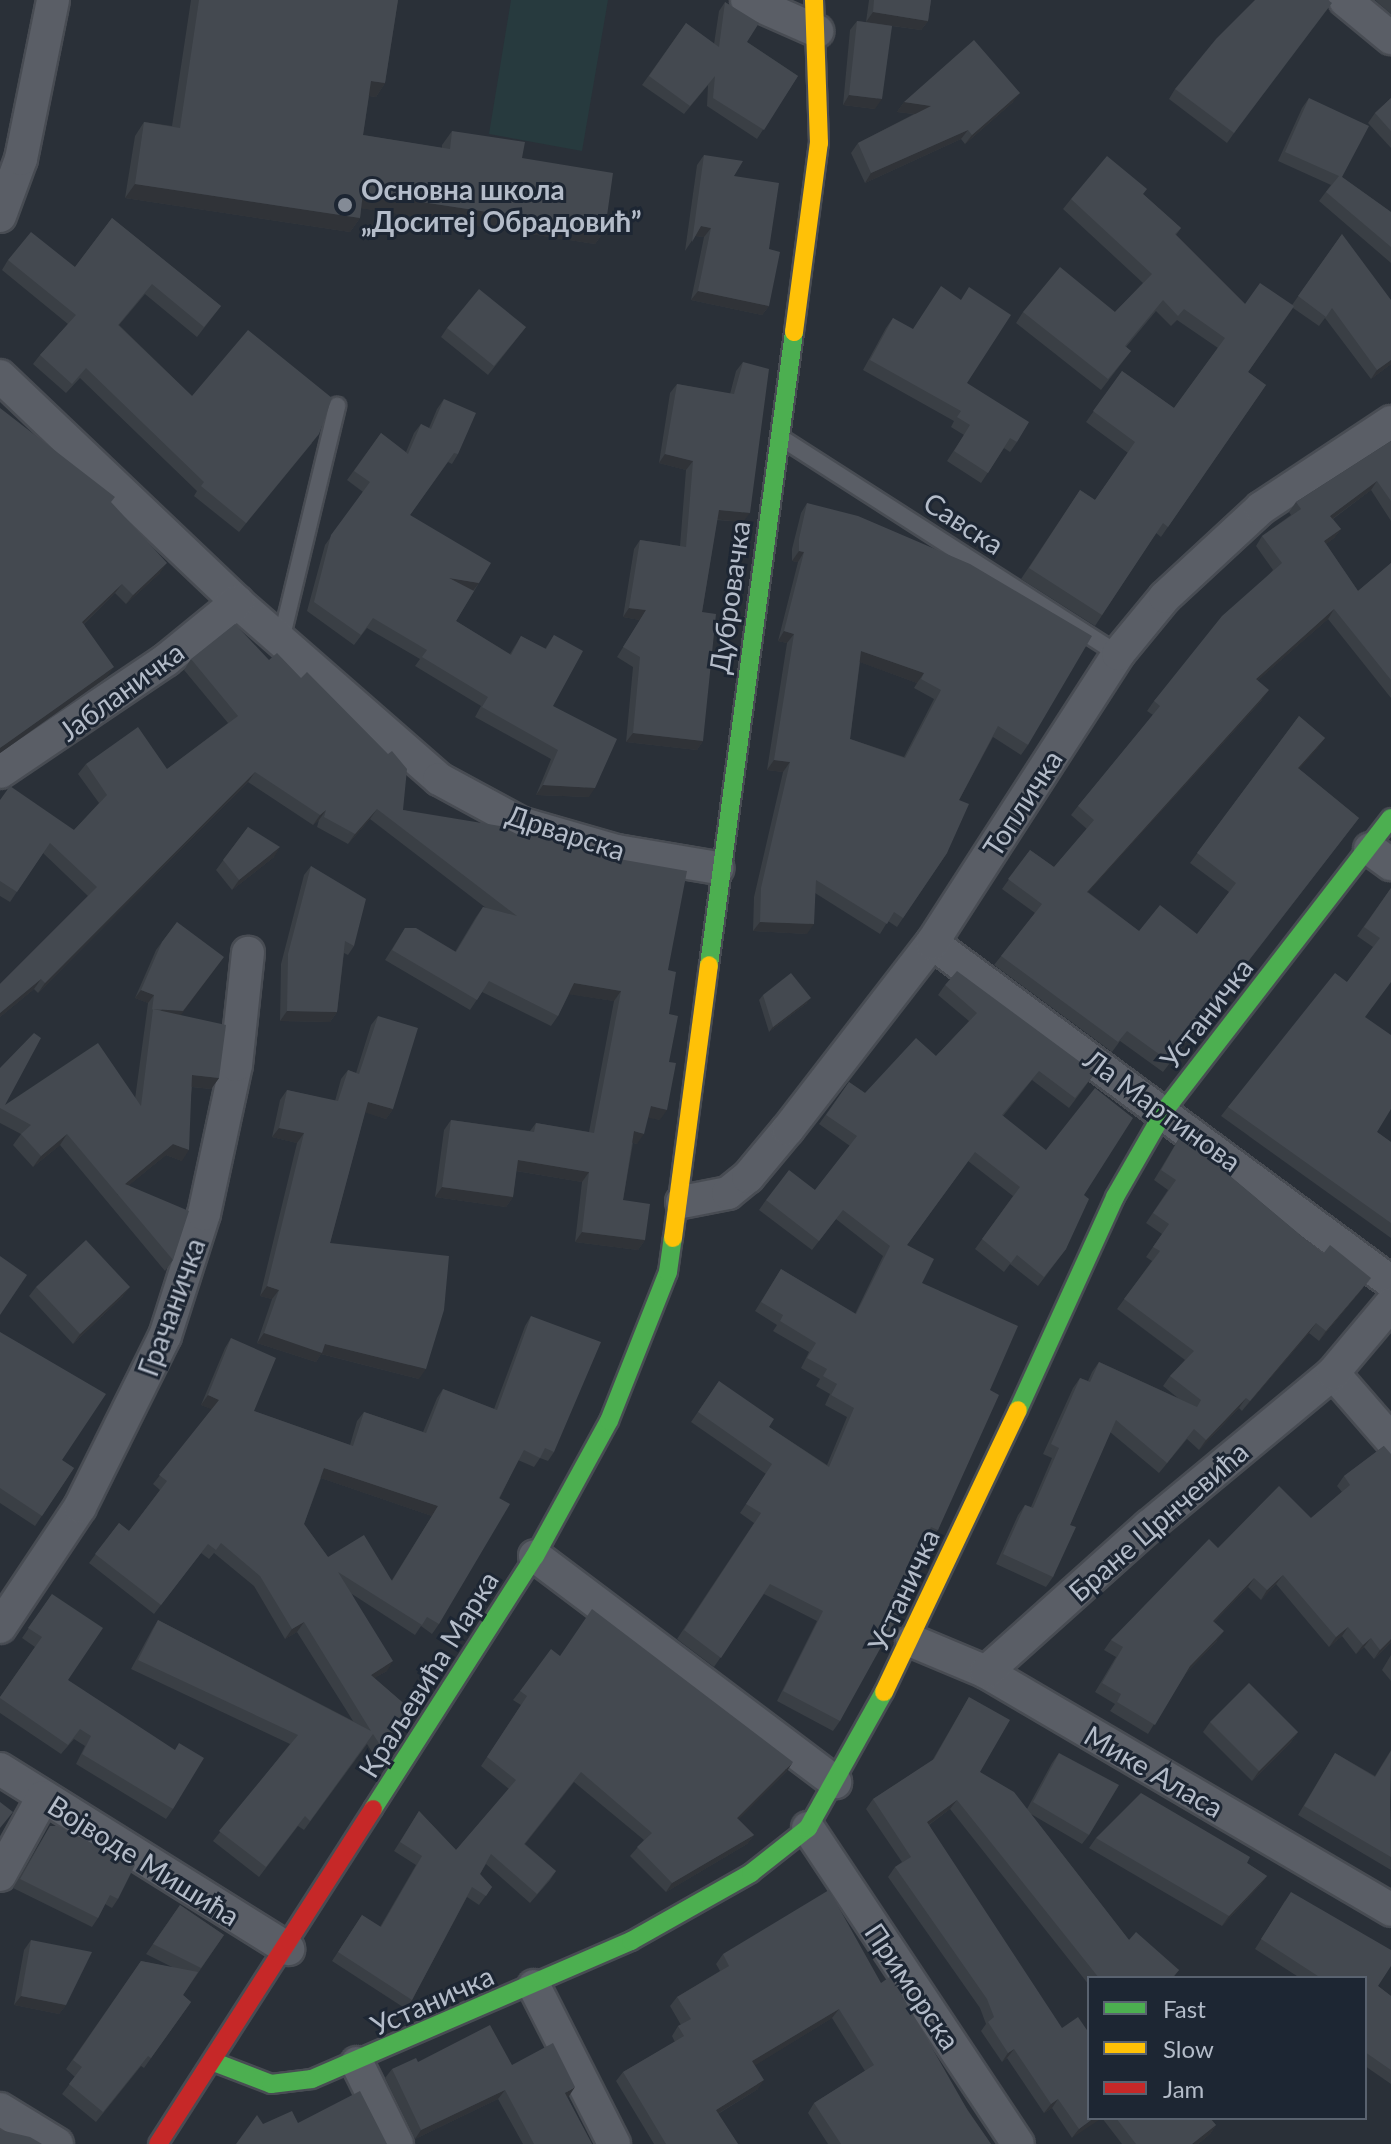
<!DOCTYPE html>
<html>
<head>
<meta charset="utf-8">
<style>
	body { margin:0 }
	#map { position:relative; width:1391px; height:2144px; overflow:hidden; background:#2a3038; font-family:Lato,sans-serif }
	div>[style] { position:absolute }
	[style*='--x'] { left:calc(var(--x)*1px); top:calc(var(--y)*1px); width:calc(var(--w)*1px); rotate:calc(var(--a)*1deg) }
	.green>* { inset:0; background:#273a3e }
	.roads { filter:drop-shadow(2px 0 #484c53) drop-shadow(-2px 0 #484c53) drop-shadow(0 2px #484c53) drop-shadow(0 -2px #484c53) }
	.lane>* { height:16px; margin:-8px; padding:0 8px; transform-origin:8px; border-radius:8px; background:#5a5e66 }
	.street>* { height:32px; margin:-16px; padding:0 16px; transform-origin:16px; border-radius:16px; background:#5a5e66 }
	.fast>* { height:18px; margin:-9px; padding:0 9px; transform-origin:9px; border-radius:9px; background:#4caf50 }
	.slow>* { height:18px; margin:-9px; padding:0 9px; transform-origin:9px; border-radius:9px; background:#ffc107 }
	.jam>* { height:18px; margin:-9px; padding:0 9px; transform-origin:9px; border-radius:9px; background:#c62828 }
	.wall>* { inset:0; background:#3a3f45 }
	.shaded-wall>* { inset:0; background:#303338 }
	.building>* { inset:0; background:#444950 }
	.dots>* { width:22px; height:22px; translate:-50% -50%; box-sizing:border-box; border:4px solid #1d2633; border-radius:50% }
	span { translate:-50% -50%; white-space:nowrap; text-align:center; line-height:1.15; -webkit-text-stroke:6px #1d2633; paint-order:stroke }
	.poi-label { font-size:28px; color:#b4bcc9; font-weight:700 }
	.left { translate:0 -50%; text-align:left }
	.street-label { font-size:28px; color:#b4bcc9 }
	.legend { position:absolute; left:1087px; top:1976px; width:280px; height:144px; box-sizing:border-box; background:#1d2633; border:2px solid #59626f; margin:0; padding:10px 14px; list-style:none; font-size:24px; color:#b4bcc9 }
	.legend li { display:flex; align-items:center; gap:16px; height:40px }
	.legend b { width:40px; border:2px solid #59626f }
</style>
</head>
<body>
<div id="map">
	<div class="green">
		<i style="clip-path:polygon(511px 0,608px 0,582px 151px,489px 134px)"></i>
	</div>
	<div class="roads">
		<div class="lane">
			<i style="--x:783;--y:439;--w:398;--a:32.7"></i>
			<i style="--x:281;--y:640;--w:241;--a:-76.5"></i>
		</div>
		<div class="street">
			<i style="--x:747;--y:0;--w:77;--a:23.9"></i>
			<i style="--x:1345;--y:0;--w:60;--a:39.6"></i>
			<i style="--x:0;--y:216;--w:61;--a:-69.8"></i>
			<i style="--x:21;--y:159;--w:162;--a:-78.6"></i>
			<i style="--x:0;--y:376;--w:327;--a:43.6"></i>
			<i style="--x:237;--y:602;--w:269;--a:41.2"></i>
			<i style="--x:439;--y:779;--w:92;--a:28.5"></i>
			<i style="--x:520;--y:823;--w:101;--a:16.1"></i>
			<i style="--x:617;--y:851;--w:102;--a:9.6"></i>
			<i style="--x:0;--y:772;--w:200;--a:-34"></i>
			<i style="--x:166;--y:660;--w:92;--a:-39.2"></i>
			<i style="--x:1370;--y:849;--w:26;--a:36"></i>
			<i style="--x:932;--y:943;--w:571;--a:36.45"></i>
			<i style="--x:682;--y:1202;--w:47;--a:-11.1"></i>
			<i style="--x:728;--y:1193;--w:26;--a:-39"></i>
			<i style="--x:748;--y:1177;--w:62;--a:-50.2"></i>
			<i style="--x:788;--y:1129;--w:235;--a:-52.3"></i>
			<i style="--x:932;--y:943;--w:344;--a:-57.2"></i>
			<i style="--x:1118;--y:654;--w:74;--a:-50.5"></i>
			<i style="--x:1165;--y:597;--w:131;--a:-42.8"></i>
			<i style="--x:1261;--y:508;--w:156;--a:-33.5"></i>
			<i style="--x:1333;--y:1373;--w:89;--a:49.1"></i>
			<i style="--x:535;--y:1556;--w:376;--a:37"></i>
			<i style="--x:0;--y:1627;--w:144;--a:-56.3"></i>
			<i style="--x:80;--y:1507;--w:191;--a:-63.6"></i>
			<i style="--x:165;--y:1336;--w:128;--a:-72.3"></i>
			<i style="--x:204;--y:1214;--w:152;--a:-77.9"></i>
			<i style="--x:236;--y:1065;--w:113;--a:-83.9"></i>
			<i style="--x:912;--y:1641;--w:80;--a:22.7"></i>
			<i style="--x:986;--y:1672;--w:470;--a:30.4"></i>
			<i style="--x:986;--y:1672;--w:219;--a:-41.9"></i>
			<i style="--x:1149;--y:1526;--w:239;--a:-39.7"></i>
			<i style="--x:1333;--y:1373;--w:90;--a:-50"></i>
			<i style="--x:0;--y:1769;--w:340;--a:32"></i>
			<i style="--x:808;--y:1828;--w:379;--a:56.4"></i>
			<i style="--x:0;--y:1875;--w:89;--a:-61.1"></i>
			<i style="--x:534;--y:1986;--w:177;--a:63.1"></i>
			<i style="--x:357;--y:2063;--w:90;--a:63.7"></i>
			<i style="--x:0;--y:2109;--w:67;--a:31.6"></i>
		</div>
		<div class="fast">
			<i style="--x:709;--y:965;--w:639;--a:-82.35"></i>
			<i style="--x:1018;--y:1410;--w:234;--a:-65.5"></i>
			<i style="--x:1115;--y:1197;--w:100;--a:-60.1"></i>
			<i style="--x:1165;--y:1110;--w:369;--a:-52.3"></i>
			<i style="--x:373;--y:1809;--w:300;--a:-57.4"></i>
			<i style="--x:535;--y:1556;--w:154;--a:-61.3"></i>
			<i style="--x:609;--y:1421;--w:160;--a:-68.4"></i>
			<i style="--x:668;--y:1272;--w:34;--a:-82"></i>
			<i style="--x:214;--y:2062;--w:61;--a:21.1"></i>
			<i style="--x:271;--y:2084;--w:41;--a:-7"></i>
			<i style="--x:312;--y:2079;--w:348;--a:-23.4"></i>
			<i style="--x:631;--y:1941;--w:138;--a:-29.5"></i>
			<i style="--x:751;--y:1873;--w:73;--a:-38.3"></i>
			<i style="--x:808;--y:1828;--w:156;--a:-60.8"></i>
		</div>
		<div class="slow">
			<i style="--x:794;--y:332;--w:191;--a:-82.5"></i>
			<i style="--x:819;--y:143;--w:143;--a:-92"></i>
			<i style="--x:673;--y:1238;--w:275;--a:-82.5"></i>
			<i style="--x:884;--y:1692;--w:312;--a:-64.6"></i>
		</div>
		<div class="jam">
			<i style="--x:158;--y:2144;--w:398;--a:-57.3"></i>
		</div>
	</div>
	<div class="wall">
		<i style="clip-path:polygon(191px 0,398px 0,385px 83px,376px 97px,369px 96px,363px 135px,442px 148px,442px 145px,452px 131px,522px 158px,605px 230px,595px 244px,361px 208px,360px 218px,350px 232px,125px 198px,135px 136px,144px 122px,172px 126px)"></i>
		<i style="clip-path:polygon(869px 0,931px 0,928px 21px,921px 30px,892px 26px,875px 109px,843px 105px,850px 30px,857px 21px,866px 22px)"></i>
		<i style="clip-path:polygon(1328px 0,1227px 143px,1169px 99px,1175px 89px)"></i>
		<i style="clip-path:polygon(1375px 0,1391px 0,1391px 14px)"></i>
		<i style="clip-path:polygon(725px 2px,747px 42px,798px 76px,757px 139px,707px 106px,708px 85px,684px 114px,642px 85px,686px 23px,714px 44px,719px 11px)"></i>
		<i style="clip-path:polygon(1309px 98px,1342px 177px,1391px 212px,1391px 263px,1319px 201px,1331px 185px,1278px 161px,1302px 108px)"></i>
		<i style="clip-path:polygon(1391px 98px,1391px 148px,1368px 123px,1375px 113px)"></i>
		<i style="clip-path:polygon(904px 102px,1013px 102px,965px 144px,961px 139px,865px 183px,851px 153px,858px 143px,914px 114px,897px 112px)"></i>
		<i style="clip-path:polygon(704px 155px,734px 176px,769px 249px,769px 306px,762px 315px,691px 300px,704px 237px,695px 236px,685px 251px,697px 165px)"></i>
		<i style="clip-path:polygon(1143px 194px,1181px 228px,1176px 235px,1245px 304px,1292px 305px,1342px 234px,1391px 364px,1371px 379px,1325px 318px,1319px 326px,1293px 308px,1248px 372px,1266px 385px,1161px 537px,1156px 533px,1095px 626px,1021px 579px,1080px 490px,1095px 500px,1128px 453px,1086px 422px,1122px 371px,1174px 408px,1218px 348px,1177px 320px,1171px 326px,1156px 311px,1126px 347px,1131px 351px,1101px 390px,1016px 323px,1023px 312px,1115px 312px,1143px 283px,1063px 209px,1071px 199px)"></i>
		<i style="clip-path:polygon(112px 218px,221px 306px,197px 337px,145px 294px,119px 325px,192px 396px,312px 443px,239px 532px,194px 496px,197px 491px,80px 378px,66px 393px,33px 364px,40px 355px,68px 324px,2px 270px,8px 260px,75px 267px)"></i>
		<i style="clip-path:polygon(893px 318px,967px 383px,1017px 442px,1010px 452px,1004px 448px,981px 483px,947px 461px,964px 435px,951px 427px,954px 421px,863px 370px,886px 328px)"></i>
		<i style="clip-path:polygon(526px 327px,488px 375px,441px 337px,447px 328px)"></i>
		<i style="clip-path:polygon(743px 362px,743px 522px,717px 520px,702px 612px,703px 741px,697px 750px,626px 742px,633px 667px,617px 657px,640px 620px,623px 617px,634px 549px,640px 540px,680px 546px,686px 470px,659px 463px,670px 393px,677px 384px,730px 394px,736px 371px)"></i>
		<i style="clip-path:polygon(444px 399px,458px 454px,452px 464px,448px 462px,410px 515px,479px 583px,456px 621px,510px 654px,521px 636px,545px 649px,554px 635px,553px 706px,589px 797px,536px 795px,551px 759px,475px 717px,481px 706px,415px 666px,420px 659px,367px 628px,354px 645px,307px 611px,325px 545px,363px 492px,347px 480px,381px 433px,406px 452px,414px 433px,421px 424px,429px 428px,437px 409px)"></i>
		<i style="clip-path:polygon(1391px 441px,1391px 521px,1371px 490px,1333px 519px,1341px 529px,1334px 538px,1326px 544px,1358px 591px,1391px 563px,1391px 698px,1328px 619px,1258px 680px,1262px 700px,1088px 892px,1139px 931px,1197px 934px,1229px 892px,1190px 863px,1299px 716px,1325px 738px,1299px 769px,1359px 818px,1163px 1072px,1120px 1041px,1112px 1052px,994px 965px,1035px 913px,1002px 889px,1030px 850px,1054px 867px,1087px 829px,1071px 815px,1078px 806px,1153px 715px,1147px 711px,1154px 701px,1273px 570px,1256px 546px,1262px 536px,1291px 515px,1289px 512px,1296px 502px)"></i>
		<i style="clip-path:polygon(111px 503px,160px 573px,126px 604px,115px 593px,84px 624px,107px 677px,0 753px)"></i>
		<i style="clip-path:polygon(evenodd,807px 503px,1028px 745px,1021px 755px,993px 737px,959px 800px,947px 853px,897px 927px,888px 921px,880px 934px,815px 893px,807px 934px,753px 931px,754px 897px,783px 772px,767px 770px,787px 643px,778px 641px,798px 562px,792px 561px,792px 549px,801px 513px,807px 503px,860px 662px,917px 683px,914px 688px,934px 699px,904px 757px,850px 739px,860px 662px)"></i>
		<i style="clip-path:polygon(191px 659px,403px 810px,521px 836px,524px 832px,668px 970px,669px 1062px,660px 1120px,648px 1117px,637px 1144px,633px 1143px,623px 1200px,645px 1240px,638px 1250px,575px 1242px,582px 1182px,516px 1171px,513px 1197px,506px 1207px,435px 1197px,444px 1130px,451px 1120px,530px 1131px,536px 1123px,589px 1132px,614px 1001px,569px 994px,558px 1016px,551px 1026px,482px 992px,470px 1010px,385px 960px,405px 928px,455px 952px,476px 917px,483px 907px,486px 908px,370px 819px,348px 844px,317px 827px,319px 820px,313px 825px,248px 782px,38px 993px,34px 989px,0 1017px,0 984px,88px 896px,43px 853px,10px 902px,0 896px,0 800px,74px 830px,99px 803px,78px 774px,86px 764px,167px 769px,228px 723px,184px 670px)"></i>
		<i style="clip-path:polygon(248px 827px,274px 857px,232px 890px,216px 870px)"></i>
		<i style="clip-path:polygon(311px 866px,354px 946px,348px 955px,344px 953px,337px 1012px,330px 1022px,280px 1021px,281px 964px,304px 875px)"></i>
		<i style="clip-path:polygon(1391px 888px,1365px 1017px,1377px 1132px,1391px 1142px,1391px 1238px,1221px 1116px,1228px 1107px,1347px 982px,1373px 947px,1357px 936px)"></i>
		<i style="clip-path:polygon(177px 922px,181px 1015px,219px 1078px,211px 1089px,192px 1087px,182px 1161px,166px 1155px,129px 1185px,173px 1260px,165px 1271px,60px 1145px,33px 1167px,13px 1145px,21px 1134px,0 1123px,0 1068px,5px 1105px,135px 1099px,148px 1003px,135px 998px,156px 950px)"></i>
		<i style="clip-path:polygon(945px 985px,1095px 1073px,1069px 1108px,1032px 1080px,1003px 1116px,1084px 1195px,1066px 1249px,1038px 1286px,1010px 1264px,1004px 1272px,975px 1249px,1013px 1196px,968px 1161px,907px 1245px,922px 1283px,990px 1390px,938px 1530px,931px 1539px,926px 1537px,890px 1611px,840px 1721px,833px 1731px,777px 1701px,817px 1621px,764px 1594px,714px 1667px,677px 1639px,754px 1523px,740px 1513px,766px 1474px,691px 1422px,719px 1381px,769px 1427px,827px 1465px,847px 1417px,825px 1405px,830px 1394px,816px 1386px,820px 1379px,801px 1368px,809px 1352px,773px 1331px,777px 1325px,755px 1311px,781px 1269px,855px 1314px,883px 1256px,836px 1219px,812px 1250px,759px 1210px,766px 1200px,815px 1190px,850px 1146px,819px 1124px,849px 1082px,865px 1093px,936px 1056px,969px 1021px,938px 995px)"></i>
		<i style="clip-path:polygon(763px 995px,807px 1003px,769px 1032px,759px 1000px)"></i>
		<i style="clip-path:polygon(378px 1016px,393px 1109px,386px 1119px,365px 1112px,330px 1243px,419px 1379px,321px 1354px,316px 1362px,257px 1343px,272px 1299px,260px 1296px,297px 1143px,272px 1137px,280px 1100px,287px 1090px,335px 1101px,341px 1079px,348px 1070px,356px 1073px,371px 1025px)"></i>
		<i style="clip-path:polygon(1181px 1135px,1363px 1288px,1319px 1341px,1309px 1333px,1242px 1411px,1239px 1408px,1199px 1450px,1187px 1439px,1159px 1473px,1110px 1432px,1070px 1525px,1053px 1577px,1046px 1587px,996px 1564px,1018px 1515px,1025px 1505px,1031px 1507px,1052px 1458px,1043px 1454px,1073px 1388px,1080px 1378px,1088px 1381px,1092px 1372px,1099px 1362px,1178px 1398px,1163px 1386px,1170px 1376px,1185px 1360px,1117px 1309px,1152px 1261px,1146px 1257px,1162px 1234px,1146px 1223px,1168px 1190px,1154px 1180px)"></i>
		<i style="clip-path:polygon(36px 1287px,123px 1296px,73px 1344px,29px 1296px)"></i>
		<i style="clip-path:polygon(evenodd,531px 1316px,554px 1452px,548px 1461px,540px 1458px,534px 1467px,518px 1460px,439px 1624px,432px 1634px,421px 1626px,415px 1635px,352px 1594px,387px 1671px,374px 1678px,409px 1708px,375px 1757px,367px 1744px,304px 1830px,298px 1826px,259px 1877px,213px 1841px,290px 1744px,131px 1669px,152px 1630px,158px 1620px,353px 1721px,297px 1632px,285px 1639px,254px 1586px,214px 1553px,209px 1559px,201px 1553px,154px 1614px,89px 1563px,119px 1523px,129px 1531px,160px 1490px,153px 1484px,212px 1409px,201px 1405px,225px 1348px,231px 1338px,254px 1411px,350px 1445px,357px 1421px,364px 1412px,423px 1432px,437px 1398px,443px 1389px,494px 1409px,525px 1326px,531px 1316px,321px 1478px,432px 1516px,392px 1580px,328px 1557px,304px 1524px,321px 1478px)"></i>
		<i style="clip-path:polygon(0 1332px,62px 1460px,74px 1468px,35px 1526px,0 1503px)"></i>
		<i style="clip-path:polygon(1384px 1446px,1391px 1642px,1374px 1659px,1364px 1647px,1356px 1654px,1342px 1636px,1329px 1647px,1276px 1584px,1261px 1600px,1248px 1587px,1214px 1622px,1217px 1641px,1186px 1673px,1148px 1734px,1110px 1711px,1115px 1704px,1095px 1692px,1116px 1657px,1104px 1650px,1111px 1640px,1218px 1548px,1311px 1518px,1342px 1492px,1337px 1486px,1344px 1476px)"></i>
		<i style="clip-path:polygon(52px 1594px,68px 1680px,173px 1809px,166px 1819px,76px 1764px,85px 1746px,74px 1739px,61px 1754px,0 1713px,0 1697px,35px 1647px,22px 1638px)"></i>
		<i style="clip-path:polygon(1391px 1655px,1391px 1681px,1382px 1670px)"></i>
		<i style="clip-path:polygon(560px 1656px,787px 1771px,738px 1819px,754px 1835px,747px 1844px,666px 1892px,630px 1856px,644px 1840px,574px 1782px,525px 1844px,556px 1871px,550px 1880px,530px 1903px,486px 1864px,480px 1874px,492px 1887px,479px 1905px,467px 1897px,412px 2000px,406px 2009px,332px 1961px,362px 1915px,380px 1927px,416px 1865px,394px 1851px,419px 1811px,456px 1850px,509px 1789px,481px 1766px,521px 1705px,513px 1700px,520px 1691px)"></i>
		<i style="clip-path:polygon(969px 1697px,980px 1772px,1027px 1809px,1052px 1763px,1059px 1753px,1089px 1835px,1082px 1844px,1031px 1814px,1129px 1940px,1179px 1970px,1173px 1978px,1089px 1978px,1089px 1985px,950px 1809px,929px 1825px,1089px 2118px,1072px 2138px,1052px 2108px,1044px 2113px,1007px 2058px,1002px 2062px,981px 2031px,986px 2024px,980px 2008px,888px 1877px,895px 1867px,902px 1862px,866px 1809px,873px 1799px,932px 1761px)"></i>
		<i style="clip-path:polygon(1210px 1722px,1298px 1732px,1291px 1742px,1252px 1781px,1203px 1732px)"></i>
		<i style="clip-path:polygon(1391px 1750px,1390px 1804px,1391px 1870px,1298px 1815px,1335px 1753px,1375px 1776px)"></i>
		<i style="clip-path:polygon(50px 1826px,118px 1899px,112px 1908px,105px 1904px,98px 1918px,92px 1927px,13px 1888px)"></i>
		<i style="clip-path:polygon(1096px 1838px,1247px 1863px,1267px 1876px,1260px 1885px,1222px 1926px,1089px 1848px)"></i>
		<i style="clip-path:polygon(1285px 1901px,1378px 1986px,1391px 1996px,1391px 2084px,1365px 2066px,1365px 1978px,1300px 1978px,1255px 1949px)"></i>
		<i style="clip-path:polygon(180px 1905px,224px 1935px,183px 1995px,191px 2002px,144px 2068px,141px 2066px,96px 2122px,62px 2094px,75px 2077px,66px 2069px,141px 1961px,174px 1968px,146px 1954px)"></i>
		<i style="clip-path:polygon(31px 1940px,66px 2005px,59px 2014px,14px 2005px,24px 1950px)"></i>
		<i style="clip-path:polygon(723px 1954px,881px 1983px,991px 2144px,828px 2144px,808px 2113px,814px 2103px,865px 2071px,832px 2018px,755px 2065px,758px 2089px,718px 2114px,738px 2144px,654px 2144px,616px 2081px,623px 2072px,675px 2042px,672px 2036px,678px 2026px,681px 2025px,670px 2006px,677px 1997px,720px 1971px,716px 1964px)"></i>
		<i style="clip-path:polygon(418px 2062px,512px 2065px,569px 2096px,567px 2097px,592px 2144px,523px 2144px,498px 2099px,415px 2139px,385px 2078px,392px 2069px)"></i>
		<i style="clip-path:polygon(1102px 2118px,1210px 2118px,1216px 2125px,1210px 2134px,1198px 2144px,1122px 2144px)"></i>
	</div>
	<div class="shaded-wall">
		<i style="clip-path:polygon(873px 12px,928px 21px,921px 30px,866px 22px)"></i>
		<i style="clip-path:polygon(371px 81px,385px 83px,376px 97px,361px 95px)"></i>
		<i style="clip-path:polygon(1020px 93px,1013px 102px,965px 144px,972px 135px)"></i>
		<i style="clip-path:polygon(849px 95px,882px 99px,875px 109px,843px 105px)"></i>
		<i style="clip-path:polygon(904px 102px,931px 106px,924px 115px,897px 112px)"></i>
		<i style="clip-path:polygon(968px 130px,961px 139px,865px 183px,871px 173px)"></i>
		<i style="clip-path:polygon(135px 184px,360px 218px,350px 232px,125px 198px)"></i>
		<i style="clip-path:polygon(363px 193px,605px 230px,595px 244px,353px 207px)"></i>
		<i style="clip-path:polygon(701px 226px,711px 228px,704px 237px,695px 236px)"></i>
		<i style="clip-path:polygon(698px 291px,769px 306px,762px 315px,691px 300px)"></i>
		<i style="clip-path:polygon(1391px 360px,1391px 364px,1371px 379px,1377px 370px)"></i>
		<i style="clip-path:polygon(665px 454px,693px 461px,686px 470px,659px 463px)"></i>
		<i style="clip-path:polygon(1377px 481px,1371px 490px,1324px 525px,1330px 516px)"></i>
		<i style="clip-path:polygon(719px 510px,750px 513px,743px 522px,712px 519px)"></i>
		<i style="clip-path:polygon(1341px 529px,1334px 538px,1317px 551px,1324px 541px)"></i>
		<i style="clip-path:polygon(799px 551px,804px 552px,798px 562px,792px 561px)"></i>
		<i style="clip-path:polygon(167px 563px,160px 573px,126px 604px,133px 595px)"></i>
		<i style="clip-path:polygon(449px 578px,479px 583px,472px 592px)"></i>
		<i style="clip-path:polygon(122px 584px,115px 593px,76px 631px,82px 622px)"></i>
		<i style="clip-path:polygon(629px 608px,646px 610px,640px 620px,623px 617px)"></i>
		<i style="clip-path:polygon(1334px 609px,1328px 619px,1249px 688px,1256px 679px)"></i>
		<i style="clip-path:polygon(784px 631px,794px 634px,787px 643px,778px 641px)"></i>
		<i style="clip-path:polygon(861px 651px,924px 673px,917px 683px,854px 660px)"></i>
		<i style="clip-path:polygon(114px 667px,107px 677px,0 753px,0 748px)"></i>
		<i style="clip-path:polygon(1269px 690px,1262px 700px,1080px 901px,1087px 892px)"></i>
		<i style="clip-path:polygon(633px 733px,703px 741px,697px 750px,626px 742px)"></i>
		<i style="clip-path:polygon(1325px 738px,1318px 748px,1291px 778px,1298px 768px)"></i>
		<i style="clip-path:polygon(774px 760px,790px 762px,783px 772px,767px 770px)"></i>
		<i style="clip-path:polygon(255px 772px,248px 782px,38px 993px,45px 983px)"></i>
		<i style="clip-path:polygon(543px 785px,595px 788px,589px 797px,536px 795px)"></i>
		<i style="clip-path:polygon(377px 809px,370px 819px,348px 844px,355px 834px)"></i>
		<i style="clip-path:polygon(326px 810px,319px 820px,313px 825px,320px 815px)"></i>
		<i style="clip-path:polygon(280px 847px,274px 857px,232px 890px,239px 880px)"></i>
		<i style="clip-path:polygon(760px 922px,814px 924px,807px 934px,753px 931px)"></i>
		<i style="clip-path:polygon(224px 957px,178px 1019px,152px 1018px)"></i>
		<i style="clip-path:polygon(41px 979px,34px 989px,0 1017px,0 1013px)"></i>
		<i style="clip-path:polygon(574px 983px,621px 991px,614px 1001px,567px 994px)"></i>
		<i style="clip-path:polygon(141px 990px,154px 995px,148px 1003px,135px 998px)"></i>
		<i style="clip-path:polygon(811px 998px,807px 1003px,769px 1032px,773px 1027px)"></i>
		<i style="clip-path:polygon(287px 1011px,337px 1012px,330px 1022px,280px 1021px)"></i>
		<i style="clip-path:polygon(192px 1075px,219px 1078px,211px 1089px,185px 1086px)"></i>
		<i style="clip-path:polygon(368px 1102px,393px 1109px,386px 1119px,361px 1111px)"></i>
		<i style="clip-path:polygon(651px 1106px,667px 1110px,660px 1120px,644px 1117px)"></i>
		<i style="clip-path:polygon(279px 1128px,304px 1133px,297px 1143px,272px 1137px)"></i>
		<i style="clip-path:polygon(634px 1131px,644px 1134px,637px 1144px,627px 1141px)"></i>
		<i style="clip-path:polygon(67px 1134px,60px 1145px,33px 1167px,41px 1156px)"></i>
		<i style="clip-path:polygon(173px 1144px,189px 1150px,182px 1161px,166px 1155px,117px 1195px,125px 1184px)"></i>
		<i style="clip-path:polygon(518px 1160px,589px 1172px,582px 1182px,511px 1170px)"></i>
		<i style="clip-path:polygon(442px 1187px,513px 1197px,506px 1207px,435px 1197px)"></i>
		<i style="clip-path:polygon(582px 1232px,645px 1240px,638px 1250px,575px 1242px)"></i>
		<i style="clip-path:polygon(1371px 1278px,1363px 1288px,1319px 1341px,1326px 1331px)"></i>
		<i style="clip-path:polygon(267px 1286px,279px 1290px,272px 1299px,260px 1296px)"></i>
		<i style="clip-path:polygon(130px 1287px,123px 1296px,73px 1344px,80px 1334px)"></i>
		<i style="clip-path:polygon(1316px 1323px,1309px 1333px,1242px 1411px,1250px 1401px)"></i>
		<i style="clip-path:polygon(264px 1333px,325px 1344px,426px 1369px,419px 1379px,321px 1354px,316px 1362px,257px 1343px)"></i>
		<i style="clip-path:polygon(208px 1395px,219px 1400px,213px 1410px,201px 1405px)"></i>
		<i style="clip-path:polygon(1246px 1398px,1239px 1408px,1199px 1450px,1206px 1440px)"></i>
		<i style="clip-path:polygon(324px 1468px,438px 1506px,432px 1516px,318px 1477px)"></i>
		<i style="clip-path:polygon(1283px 1575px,1276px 1584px,1261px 1600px,1267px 1590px)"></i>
		<i style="clip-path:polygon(1254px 1578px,1248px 1587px,1206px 1630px,1213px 1621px)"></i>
		<i style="clip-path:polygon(304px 1622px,297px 1632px,285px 1639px,292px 1629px)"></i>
		<i style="clip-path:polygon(1348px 1627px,1342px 1636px,1329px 1647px,1336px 1637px)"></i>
		<i style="clip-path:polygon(1224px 1631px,1217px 1641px,1183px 1676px,1190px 1666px)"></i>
		<i style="clip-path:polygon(1371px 1638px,1364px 1647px,1356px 1654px,1363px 1645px)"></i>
		<i style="clip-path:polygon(1391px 1639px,1391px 1642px,1374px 1659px,1380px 1650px)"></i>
		<i style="clip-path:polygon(393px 1661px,387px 1671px,364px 1684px,371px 1675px)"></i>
		<i style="clip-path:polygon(1298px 1732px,1291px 1742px,1252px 1781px,1259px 1771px)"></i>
		<i style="clip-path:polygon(793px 1762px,787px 1771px,731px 1827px,737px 1818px)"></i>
		<i style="clip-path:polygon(957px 1800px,950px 1809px,920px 1831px,927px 1822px)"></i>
		<i style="clip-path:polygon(754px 1835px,747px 1844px,666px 1892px,672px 1883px)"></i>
		<i style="clip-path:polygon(1267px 1876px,1260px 1885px,1222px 1926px,1229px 1916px)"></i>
		<i style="clip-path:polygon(21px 1996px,66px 2005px,59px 2014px,14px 2005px)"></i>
		<i style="clip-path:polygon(839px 2009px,832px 2018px,746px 2071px,752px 2061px)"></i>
		<i style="clip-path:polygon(1014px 2049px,1007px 2058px,1002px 2062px,1008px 2053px)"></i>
		<i style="clip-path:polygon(764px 2080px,758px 2089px,709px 2119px,716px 2110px)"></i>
		<i style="clip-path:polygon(575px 2087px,569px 2096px,559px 2102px,565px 2093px)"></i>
		<i style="clip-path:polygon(505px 2090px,498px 2099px,415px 2139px,421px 2130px)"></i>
		<i style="clip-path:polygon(1058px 2099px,1052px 2108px,1044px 2113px,1051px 2104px)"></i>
		<i style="clip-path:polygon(1094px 2118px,1102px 2118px,1072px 2138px,1079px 2129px)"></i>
		<i style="clip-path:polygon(1216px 2125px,1210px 2134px,1198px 2144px,1192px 2144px)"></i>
	</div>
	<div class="building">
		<i style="clip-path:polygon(199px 0,398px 0,385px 83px,371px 81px,363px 135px,450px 149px,452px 131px,525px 142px,522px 158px,613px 173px,605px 230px,363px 193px,360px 218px,135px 184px,144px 122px,180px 128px)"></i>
		<i style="clip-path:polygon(874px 0,931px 0,928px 21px,873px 12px)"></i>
		<i style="clip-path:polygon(1255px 0,1328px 0,1332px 3px,1234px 133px,1175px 89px,1216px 39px)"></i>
		<i style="clip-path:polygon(725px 2px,759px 23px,747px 42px,798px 76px,764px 130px,713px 98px,715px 76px,690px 106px,649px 76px,686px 23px,719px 47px)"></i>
		<i style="clip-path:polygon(857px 21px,892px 26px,882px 99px,849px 95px)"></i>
		<i style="clip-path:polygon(974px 40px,1020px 93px,972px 135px,968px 130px,871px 173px,858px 143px,931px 106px,904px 102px)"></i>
		<i style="clip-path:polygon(1309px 98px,1369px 126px,1342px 177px,1391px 212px,1391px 247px,1326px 192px,1339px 176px,1285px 152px)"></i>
		<i style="clip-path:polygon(1391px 98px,1391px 131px,1375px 113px)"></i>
		<i style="clip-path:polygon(704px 155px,743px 161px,734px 176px,779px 183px,769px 249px,780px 252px,769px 306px,698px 291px,711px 228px,701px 226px,692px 242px)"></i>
		<i style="clip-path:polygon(1107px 156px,1147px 189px,1143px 194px,1181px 228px,1175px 234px,1245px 304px,1260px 283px,1294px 306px,1248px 372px,1266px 385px,1168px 527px,1163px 523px,1102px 615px,1029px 568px,1080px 490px,1095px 500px,1135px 442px,1093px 411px,1122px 371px,1174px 408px,1225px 338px,1184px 309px,1178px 316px,1163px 300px,1125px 346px,1131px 351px,1108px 379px,1023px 312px,1060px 267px,1115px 312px,1152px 274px,1071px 199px)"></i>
		<i style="clip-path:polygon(112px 218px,221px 306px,204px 327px,152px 284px,118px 325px,192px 396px,248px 330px,332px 398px,319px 434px,246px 523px,201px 486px,204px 482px,86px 368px,72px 384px,40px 355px,76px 315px,8px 260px,31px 232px,75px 267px)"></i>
		<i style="clip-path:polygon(1342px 234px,1391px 300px,1391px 360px,1377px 370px,1332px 308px,1326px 317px,1298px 296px)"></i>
		<i style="clip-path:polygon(941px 286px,961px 300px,969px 287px,1011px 315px,967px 383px,1029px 422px,1017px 442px,1010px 438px,988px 473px,954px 451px,970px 425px,957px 417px,961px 411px,870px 360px,893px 318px,913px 329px)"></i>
		<i style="clip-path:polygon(479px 289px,526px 327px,494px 366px,447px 328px)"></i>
		<i style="clip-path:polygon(743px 362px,769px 369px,750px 513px,719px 510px,702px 612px,716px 614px,703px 741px,633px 733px,640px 657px,623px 647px,646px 610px,629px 608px,640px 540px,686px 547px,693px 461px,665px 454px,677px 384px,734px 394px)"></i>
		<i style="clip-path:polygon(444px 399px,476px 413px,458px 454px,454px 453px,410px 515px,491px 563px,479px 583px,449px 578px,474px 591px,456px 621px,511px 655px,521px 636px,546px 649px,554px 635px,583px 651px,553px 706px,617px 739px,595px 788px,543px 785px,558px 750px,482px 707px,488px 697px,422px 657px,427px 650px,373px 618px,361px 635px,314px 602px,331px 535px,370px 482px,354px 471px,381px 433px,408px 454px,421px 424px,431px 429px)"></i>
		<i style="clip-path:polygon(0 408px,115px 497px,111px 502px,167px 563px,133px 595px,122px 584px,82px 622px,114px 667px,0 748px)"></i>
		<i style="clip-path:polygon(1391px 441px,1391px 501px,1377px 481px,1330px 516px,1341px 529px,1324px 541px,1358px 591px,1391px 563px,1391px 680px,1334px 609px,1256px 679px,1269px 690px,1087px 892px,1139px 931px,1160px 905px,1197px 934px,1236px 883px,1197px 853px,1299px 716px,1325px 738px,1298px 768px,1359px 818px,1170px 1062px,1127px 1031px,1118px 1042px,1001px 956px,1042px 904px,1008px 879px,1030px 850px,1054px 867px,1094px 820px,1078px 806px,1160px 706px,1154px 701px,1222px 616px,1282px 563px,1262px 536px,1301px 509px,1296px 502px)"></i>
		<i style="clip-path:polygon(evenodd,807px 503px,858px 516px,970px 564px,1092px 636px,1028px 745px,998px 726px,959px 800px,969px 804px,947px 853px,903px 918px,894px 912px,887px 924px,816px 880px,814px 924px,760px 922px,761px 888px,790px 762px,774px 760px,794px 634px,784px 631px,804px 552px,799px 551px,799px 539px,807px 503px,861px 651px,924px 673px,921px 679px,941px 690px,905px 758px,850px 739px,861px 651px)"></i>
		<i style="clip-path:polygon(235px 624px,269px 660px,277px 653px,301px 678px,307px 672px,388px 754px,392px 751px,407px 769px,403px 810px,500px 826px,523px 837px,524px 832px,619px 859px,687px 871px,668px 970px,676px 972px,669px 1014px,678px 1016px,669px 1062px,676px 1063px,667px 1110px,651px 1106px,644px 1134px,634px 1131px,623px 1200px,650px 1204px,645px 1240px,582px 1232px,589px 1172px,518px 1160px,513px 1197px,442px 1187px,451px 1120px,534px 1132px,536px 1123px,594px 1133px,621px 991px,574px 983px,558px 1016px,489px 981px,477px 1000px,392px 950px,405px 928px,416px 928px,456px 952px,483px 907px,517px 916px,377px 809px,355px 834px,324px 817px,326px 810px,320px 815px,255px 772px,45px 983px,41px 979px,0 1013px,0 984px,97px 887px,50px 843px,17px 892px,0 881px,0 800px,10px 786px,74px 830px,107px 795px,86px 764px,138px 727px,167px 769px,238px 716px,191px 659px)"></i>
		<i style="clip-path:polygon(248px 827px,280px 847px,239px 880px,223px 860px)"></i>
		<i style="clip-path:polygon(311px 866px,366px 899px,354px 946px,345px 941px,337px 1012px,287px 1011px,288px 954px)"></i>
		<i style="clip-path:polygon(1391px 888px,1391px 982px,1365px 1017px,1391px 1035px,1391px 1109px,1377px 1132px,1391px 1142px,1391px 1223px,1228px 1107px,1335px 973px,1347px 982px,1380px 938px,1364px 927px)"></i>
		<i style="clip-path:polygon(177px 922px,224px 957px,183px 1011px,153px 1009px,152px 1010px,154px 995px,141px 990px,162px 942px)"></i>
		<i style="clip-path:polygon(957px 971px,1095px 1073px,1075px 1098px,1039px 1071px,1002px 1115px,1046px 1150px,1095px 1088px,1133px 1118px,1084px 1195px,1089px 1199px,1066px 1249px,1044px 1277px,1017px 1255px,1011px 1263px,982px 1239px,1020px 1187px,975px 1152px,907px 1245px,934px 1259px,922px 1283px,1018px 1326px,990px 1390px,999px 1395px,938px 1530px,931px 1527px,890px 1611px,899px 1615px,896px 1620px,840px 1721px,783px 1691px,823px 1611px,770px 1584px,721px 1658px,684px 1630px,761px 1513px,746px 1504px,772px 1464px,698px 1412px,719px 1381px,774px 1419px,769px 1427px,829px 1467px,854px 1408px,831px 1395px,837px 1384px,823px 1376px,827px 1369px,807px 1358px,816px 1343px,780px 1321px,783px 1315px,761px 1302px,781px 1269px,856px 1314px,890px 1246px,843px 1210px,819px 1241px,766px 1200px,789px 1170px,815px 1190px,857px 1136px,826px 1115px,849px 1082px,865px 1093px,916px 1038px,936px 1056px,977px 1013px,945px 985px)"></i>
		<i style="clip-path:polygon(791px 973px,811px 998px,773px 1027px,763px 995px)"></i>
		<i style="clip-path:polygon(153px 1009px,226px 1025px,219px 1078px,192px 1075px,189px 1150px,173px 1144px,125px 1184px,189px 1211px,173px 1260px,67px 1134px,41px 1156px,21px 1134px,31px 1125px,0 1108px,0 1068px,34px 1033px,41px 1038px,5px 1105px,98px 1043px,141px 1106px)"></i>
		<i style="clip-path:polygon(378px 1016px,418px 1028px,393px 1109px,368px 1102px,330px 1243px,449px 1256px,444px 1310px,426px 1369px,325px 1344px,322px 1353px,264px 1333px,279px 1290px,267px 1286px,304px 1133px,279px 1128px,287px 1090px,338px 1101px,348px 1070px,359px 1074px)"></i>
		<i style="clip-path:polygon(1181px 1135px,1323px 1254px,1330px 1245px,1371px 1278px,1326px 1331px,1316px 1323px,1250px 1401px,1246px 1398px,1206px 1440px,1194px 1429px,1167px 1463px,1116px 1420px,1070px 1525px,1076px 1527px,1053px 1577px,1003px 1554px,1025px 1505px,1033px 1508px,1059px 1448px,1051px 1444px,1080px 1378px,1090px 1382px,1099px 1362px,1197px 1407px,1201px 1400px,1170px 1376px,1194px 1351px,1124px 1299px,1160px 1251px,1153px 1247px,1169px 1224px,1153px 1213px,1176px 1180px,1161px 1170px)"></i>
		<i style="clip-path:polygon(86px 1240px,130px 1287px,80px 1334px,36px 1287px)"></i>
		<i style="clip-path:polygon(0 1256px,27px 1275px,0 1315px)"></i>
		<i style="clip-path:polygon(evenodd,531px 1316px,601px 1342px,554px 1452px,545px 1448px,540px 1458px,524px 1450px,499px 1498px,510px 1504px,439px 1624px,427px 1617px,422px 1625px,338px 1572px,393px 1661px,371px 1675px,409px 1708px,382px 1748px,373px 1734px,310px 1821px,305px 1816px,266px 1867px,219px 1831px,298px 1735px,138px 1660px,158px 1620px,371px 1731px,304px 1622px,292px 1629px,260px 1576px,221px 1543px,216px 1550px,208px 1544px,161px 1605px,95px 1554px,119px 1523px,129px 1531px,167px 1481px,159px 1475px,219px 1400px,208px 1395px,231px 1338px,276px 1358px,254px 1411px,353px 1446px,364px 1412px,426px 1433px,443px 1389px,497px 1410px,531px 1316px,324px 1468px,438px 1506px,392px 1581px,364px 1535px,328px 1557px,304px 1524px,324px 1468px)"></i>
		<i style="clip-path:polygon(0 1332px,106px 1394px,62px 1460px,74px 1468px,42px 1516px,0 1488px)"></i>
		<i style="clip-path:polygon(1384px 1446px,1391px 1454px,1391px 1639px,1380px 1650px,1371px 1638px,1363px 1645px,1348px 1627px,1336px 1637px,1283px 1575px,1267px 1590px,1254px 1578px,1213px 1621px,1224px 1631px,1190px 1666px,1155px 1725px,1117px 1702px,1121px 1694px,1102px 1683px,1123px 1647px,1111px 1640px,1209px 1539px,1218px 1548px,1279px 1486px,1311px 1518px,1350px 1485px,1344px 1476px)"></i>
		<i style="clip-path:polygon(52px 1594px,103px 1628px,68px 1680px,175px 1750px,179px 1743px,204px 1758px,173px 1809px,82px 1754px,91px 1736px,80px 1729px,68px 1745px,0 1698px,0 1697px,42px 1637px,28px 1628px)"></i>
		<i style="clip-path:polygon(592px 1609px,793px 1762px,737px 1818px,754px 1835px,672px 1883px,637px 1847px,652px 1833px,581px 1772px,524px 1844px,556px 1871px,537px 1894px,491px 1854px,480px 1874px,492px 1887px,486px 1896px,472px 1887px,412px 2000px,338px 1952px,362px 1915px,381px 1927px,422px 1856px,400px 1842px,419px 1811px,456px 1850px,516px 1780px,487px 1757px,527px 1696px,520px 1691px,551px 1649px,560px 1656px)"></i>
		<i style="clip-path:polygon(1249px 1683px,1298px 1732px,1259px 1771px,1210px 1722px)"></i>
		<i style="clip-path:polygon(969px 1697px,1010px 1720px,980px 1772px,1014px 1792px,1129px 1940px,1136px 1932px,1179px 1970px,1172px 1978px,1099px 1978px,957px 1800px,927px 1822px,1062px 2028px,1078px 2017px,1089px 2033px,1089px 2118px,1094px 2118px,1079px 2129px,1058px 2099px,1051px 2104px,1014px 2049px,1008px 2053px,988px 2022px,994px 2017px,987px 1999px,895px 1867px,911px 1857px,873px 1799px,934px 1759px)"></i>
		<i style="clip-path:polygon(1391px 1751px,1390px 1804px,1391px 1857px,1304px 1806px,1335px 1753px,1375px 1777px)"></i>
		<i style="clip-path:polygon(1059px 1753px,1119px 1785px,1089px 1835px,1033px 1802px)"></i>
		<i style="clip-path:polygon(1141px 1793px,1250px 1857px,1247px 1863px,1267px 1876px,1229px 1916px,1096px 1838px)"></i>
		<i style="clip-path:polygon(0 1802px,13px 1812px,0 1828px)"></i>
		<i style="clip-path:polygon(50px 1826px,58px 1826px,135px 1865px,118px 1899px,110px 1895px,98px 1918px,20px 1879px)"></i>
		<i style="clip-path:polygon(829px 1890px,881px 1983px,891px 1976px,968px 2111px,991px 2144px,841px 2144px,814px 2103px,874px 2065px,839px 2009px,752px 2061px,764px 2080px,716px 2110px,738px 2144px,666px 2144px,623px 2072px,684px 2036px,678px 2026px,691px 2019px,677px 1997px,729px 1966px,723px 1954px)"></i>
		<i style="clip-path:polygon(1291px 1892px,1391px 1950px,1391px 1966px,1378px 1986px,1391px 1996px,1391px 2070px,1365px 2052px,1365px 1978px,1321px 1978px,1261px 1939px)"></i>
		<i style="clip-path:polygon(180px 1905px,224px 1935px,201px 1968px,153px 1944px)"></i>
		<i style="clip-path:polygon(31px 1940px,92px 1952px,66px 2005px,21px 1996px)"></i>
		<i style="clip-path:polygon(141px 1961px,198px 1972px,183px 1995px,191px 2002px,151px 2058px,148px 2056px,103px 2112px,69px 2084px,82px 2067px,73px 2060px)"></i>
		<i style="clip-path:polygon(490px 2025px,512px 2065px,553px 2043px,575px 2087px,565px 2093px,592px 2144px,534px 2144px,505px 2090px,421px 2130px,392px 2069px,416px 2058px,418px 2062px)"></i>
		<i style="clip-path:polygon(360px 2091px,387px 2144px,236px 2144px,257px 2115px,263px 2124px,292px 2111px,298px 2123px)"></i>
		<i style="clip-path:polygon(1116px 2118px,1210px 2118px,1216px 2125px,1192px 2144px,1136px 2144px)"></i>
		<i style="clip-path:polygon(0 2130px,30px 2137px,42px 2144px,0 2144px)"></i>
	</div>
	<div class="dots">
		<i style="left:345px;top:205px;background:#848b96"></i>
	</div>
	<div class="poi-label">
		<span class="left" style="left:361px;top:205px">Основна школа<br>„Доситеј Обрадовић”</span>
	</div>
	<div class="street-label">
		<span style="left:964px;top:523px;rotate:33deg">Савска</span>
		<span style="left:729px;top:597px;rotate:-82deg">Дубровачка</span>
		<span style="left:121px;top:691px;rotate:-36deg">Јабланичка</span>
		<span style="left:1022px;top:803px;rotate:-57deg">Топличка</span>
		<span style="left:566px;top:832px;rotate:18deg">Дрварска</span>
		<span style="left:1206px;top:1013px;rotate:-52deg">Устаничка</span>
		<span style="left:1163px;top:1110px;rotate:36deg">Ла Мартинова</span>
		<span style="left:171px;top:1307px;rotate:-70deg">Грачаничка</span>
		<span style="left:1158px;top:1521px;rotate:-41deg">Бране Црнчевића</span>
		<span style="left:903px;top:1590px;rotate:-65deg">Устаничка</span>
		<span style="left:428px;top:1674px;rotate:-58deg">Краљевића Марка</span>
		<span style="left:1154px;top:1771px;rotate:30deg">Мике Аласа</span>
		<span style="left:144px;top:1860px;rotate:32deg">Војводе Мишића</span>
		<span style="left:913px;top:1986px;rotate:56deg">Приморска</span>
		<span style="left:432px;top:2000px;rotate:-24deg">Устаничка</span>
	</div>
	<ul class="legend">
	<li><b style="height:10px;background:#4caf50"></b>Fast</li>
	<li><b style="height:10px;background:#ffc107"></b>Slow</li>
	<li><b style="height:10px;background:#c62828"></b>Jam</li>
	</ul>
</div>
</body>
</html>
